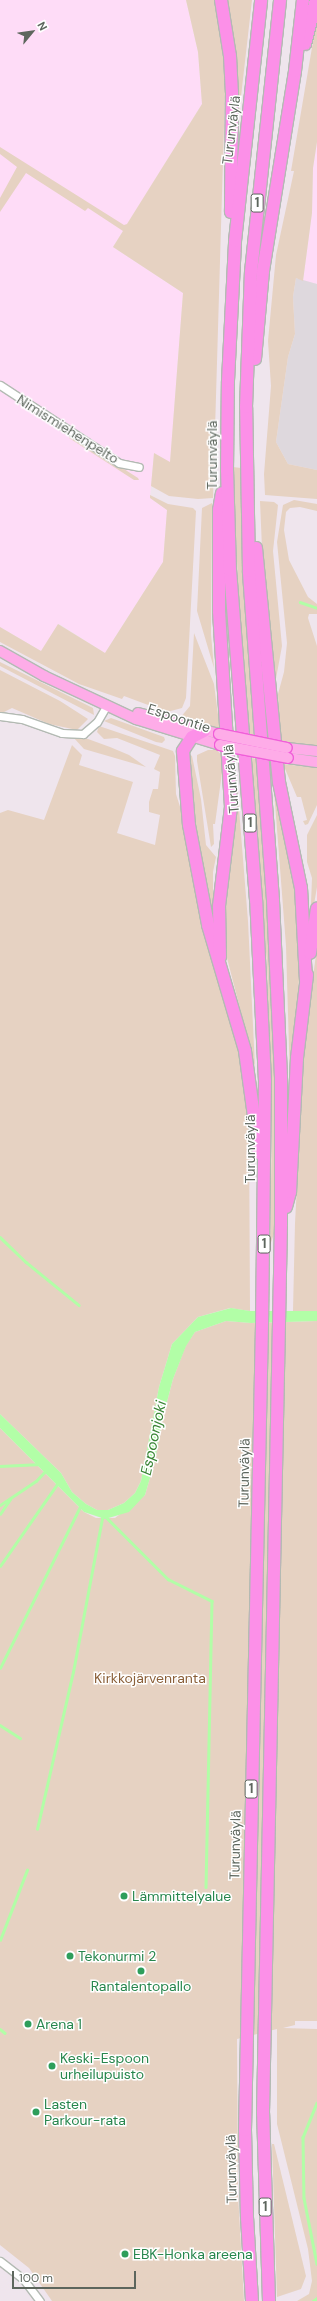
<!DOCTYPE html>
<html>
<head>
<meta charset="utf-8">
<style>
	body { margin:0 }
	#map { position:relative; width:317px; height:2301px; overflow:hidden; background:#efe5ed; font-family:"DM Sans",sans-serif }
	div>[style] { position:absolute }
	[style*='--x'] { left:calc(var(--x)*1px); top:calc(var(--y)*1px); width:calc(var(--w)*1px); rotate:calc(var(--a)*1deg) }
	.commercial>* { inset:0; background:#fedcf7 }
	.industrial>* { inset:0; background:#ded8dd }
	.green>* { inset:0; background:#e6d2c2 }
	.water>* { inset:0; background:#b2fea7 }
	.stream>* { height:2.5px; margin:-1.25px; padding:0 1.25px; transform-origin:1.25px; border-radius:1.25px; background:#b2fea7 }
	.roads { filter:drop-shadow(1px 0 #b3bab3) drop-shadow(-1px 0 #b3bab3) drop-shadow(0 1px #b3bab3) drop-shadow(0 -1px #b3bab3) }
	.street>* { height:7px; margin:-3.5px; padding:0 3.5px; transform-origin:3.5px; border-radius:3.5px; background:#fff }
	.primary>* { height:10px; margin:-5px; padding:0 5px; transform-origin:5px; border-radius:5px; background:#feace8 }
	.highway>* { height:12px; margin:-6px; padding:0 6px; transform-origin:6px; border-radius:6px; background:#fc90e8 }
	.bridges { filter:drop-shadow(1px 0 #f05ed9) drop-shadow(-1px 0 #f05ed9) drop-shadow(0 1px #f05ed9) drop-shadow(0 -1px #f05ed9) }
	.primary-bridge>* { height:10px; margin:-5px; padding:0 5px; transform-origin:5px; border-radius:5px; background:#feace8 }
	.dots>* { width:11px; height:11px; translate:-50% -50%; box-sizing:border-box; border:2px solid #fff; border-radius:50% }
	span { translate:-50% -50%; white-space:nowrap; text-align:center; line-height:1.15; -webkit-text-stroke:3px #fff; paint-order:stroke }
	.shield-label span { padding:1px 3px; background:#fff; border:1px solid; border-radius:3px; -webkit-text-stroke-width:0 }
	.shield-label { font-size:13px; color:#5d665d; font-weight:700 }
	.street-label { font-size:14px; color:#5d665d }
	.park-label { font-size:14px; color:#8a5f38 }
	.leisure-label { font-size:14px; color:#27864d }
	.left { translate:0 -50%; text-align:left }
	.water-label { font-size:15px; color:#398535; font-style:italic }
	.north { position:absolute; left:12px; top:12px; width:40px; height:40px; -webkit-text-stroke:3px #fff; paint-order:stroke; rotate:61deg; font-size:11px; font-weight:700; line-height:16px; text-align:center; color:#5d665d }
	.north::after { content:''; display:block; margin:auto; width:14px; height:18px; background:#5d665d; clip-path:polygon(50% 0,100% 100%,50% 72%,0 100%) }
	.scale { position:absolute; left:12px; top:2271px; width:124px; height:18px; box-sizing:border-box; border:2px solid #5d665d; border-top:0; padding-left:5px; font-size:12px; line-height:14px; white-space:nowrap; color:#5d665d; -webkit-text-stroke:3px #fff; paint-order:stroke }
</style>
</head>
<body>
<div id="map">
	<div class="commercial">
		<i style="clip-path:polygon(0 0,186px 0,198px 52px,202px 104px,113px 247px,183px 293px,170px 463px,154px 453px,150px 498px,167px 510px,163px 562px,105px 653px,59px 624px,41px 651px,0 627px)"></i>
		<i style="clip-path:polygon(317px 142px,317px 284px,303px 281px,312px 213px,313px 168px)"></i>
	</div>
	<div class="industrial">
		<i style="clip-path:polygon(296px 278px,317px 284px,317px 470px,288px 464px,276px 442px,288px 357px,295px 334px,293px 297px)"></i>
	</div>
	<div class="green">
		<i style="clip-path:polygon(186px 0,214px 0,223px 57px,225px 92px,213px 498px,198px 499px,169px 496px,151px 486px,154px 453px,170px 462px,183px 293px,113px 247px,123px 231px,88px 208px,85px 211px,26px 173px,0 212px,0 198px,17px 167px,0 154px,0 147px,124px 225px,127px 224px,202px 104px,198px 52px)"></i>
		<i style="clip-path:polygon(226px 0,252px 0,238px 123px,236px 84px)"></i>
		<i style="clip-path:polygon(317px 18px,317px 142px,313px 168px,312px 213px,303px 281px,296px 278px,293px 297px,295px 334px,288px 357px,276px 442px,288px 464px,317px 470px,317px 499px,265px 495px,264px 474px,271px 386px,268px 341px,276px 255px,294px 171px,291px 171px)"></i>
		<i style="clip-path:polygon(71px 435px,138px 478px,139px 480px,134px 480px,69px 438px)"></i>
		<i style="clip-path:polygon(233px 467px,241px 468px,242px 550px,255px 739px,249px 738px,240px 632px)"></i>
		<i style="clip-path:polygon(150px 495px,168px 504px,193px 508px,196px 511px,186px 698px,182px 708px,167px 712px,124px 696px,122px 699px,79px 684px,0 642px,0 627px,41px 651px,58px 624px,105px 653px,163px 562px,167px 510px,150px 498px)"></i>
		<i style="clip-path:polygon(294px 500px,317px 504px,317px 511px,300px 507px,290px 508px,286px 512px,284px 530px,289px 560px,308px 597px,317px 604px,317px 614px,309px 614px,308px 618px,317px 646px,317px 746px,280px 744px,278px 694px,284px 672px,287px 643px,277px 542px,283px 505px)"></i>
		<i style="clip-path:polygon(260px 501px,274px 502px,278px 505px,273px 551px,282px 646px,275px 684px,263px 572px)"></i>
		<i style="clip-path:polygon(212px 503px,211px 634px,214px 668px,197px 611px,202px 508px)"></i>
		<i style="clip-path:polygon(194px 633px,214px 684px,220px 730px,180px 718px,190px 706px)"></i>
		<i style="clip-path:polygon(0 662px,93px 708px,94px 715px,0 666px)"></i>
		<i style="clip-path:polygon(0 670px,60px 701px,88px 719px,77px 730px,49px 724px,12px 708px,0 714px)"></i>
		<i style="clip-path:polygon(111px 718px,164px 737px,165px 740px,162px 743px,156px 742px,104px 721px)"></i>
		<i style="clip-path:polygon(99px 726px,173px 751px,175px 756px,176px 794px,187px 829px,198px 909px,243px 1069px,249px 1125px,250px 1311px,230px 1308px,198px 1317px,172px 1344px,159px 1387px,141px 1481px,135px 1493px,124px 1503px,108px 1510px,97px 1510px,86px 1504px,72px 1492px,61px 1473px,0 1414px,0 813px,8px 810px,44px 820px,72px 745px,82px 755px,79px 765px,133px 782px,117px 833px,155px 845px,160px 815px,149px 812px,149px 802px,153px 789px,158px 789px,160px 772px,154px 769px,160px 755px,117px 738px,104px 739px,97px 732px)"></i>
		<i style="clip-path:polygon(73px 737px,88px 739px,110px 747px,129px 755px,146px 767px,84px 749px)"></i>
		<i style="clip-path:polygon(208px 750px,217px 750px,224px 758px,215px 824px,213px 824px,214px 844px,211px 847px,197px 761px,197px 755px)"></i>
		<i style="clip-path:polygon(189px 754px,192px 756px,201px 799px,206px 845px,216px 857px,213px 872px,213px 915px,211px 914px,201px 863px,191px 792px)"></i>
		<i style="clip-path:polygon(251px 758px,257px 759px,266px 862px,276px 1072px,274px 1234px,270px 1245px,272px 1119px,267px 964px)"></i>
		<i style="clip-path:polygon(235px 759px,248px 921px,255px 1067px,225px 950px,224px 902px,236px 816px)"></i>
		<i style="clip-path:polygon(272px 764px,294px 876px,301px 958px,290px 1082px,286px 946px)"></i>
		<i style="clip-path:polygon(283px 764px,317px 768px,317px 805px,308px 824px,305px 825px,303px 821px,307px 820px,301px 797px,297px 797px)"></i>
		<i style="clip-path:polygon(317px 815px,317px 887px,310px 928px,312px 878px,307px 862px,307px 835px)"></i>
		<i style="clip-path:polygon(317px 947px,317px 1311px,293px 1311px,295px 1223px,305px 1037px)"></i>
		<i style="clip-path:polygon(226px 1321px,251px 1323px,317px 1321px,317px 2021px,295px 2021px,295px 2025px,283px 2028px,317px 2029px,317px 2301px,297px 2301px,309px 2294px,312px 2281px,308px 2249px,277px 2124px,277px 2029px,237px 2039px,238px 2194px,244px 2301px,52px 2301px,29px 2268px,0 2245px,0 1428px,84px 1512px,96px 1518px,115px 1518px,145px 1495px,155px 1461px,162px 1421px,173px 1379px,186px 1345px,195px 1332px)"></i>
		<i style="clip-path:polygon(272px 2144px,274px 2144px,306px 2276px,301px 2289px,277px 2297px)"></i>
	</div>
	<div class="water">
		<i style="clip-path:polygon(231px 1308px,250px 1311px,317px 1311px,317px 1321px,251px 1323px,226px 1321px,195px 1332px,186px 1346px,173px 1379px,162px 1421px,155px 1461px,145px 1495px,129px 1512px,105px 1519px,84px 1512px,0 1428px,0 1414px,61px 1473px,72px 1492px,86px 1504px,97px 1510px,108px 1510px,124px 1503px,135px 1493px,141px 1481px,159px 1387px,172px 1344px,198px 1317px)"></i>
	</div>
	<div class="stream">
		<i style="--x:300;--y:602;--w:18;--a:19"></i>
		<i style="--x:0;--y:1237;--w:36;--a:44"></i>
		<i style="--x:26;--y:1262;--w:68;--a:39.1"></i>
		<i style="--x:0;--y:1466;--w:41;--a:-2.8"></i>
		<i style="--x:0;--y:1505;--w:43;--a:-33.7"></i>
		<i style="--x:36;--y:1481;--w:16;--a:-47"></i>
		<i style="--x:0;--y:1514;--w:18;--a:-56"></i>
		<i style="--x:106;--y:1517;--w:88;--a:45"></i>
		<i style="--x:168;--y:1579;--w:49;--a:26.6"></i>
		<i style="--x:212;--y:1601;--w:286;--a:91.2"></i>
		<i style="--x:0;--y:1566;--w:101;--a:-55.1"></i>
		<i style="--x:0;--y:1668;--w:182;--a:-63.6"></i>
		<i style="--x:0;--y:1725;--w:24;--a:33"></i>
		<i style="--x:37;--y:1829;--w:161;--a:-77.1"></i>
		<i style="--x:73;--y:1672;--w:157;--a:-79.3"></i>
		<i style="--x:0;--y:1940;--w:75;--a:-68.9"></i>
		<i style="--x:0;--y:2029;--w:6;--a:39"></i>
		<i style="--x:317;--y:2103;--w:37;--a:112"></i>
		<i style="--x:303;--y:2137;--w:61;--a:89.1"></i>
		<i style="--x:304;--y:2198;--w:67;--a:78.9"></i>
		<i style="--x:313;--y:2301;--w:5;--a:-37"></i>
	</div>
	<div class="roads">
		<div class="street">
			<i style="--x:0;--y:385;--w:142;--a:33.2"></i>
			<i style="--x:119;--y:463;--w:20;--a:11"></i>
			<i style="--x:0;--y:716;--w:22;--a:8"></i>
			<i style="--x:22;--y:719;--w:42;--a:19.3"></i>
			<i style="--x:62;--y:733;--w:21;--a:3"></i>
			<i style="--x:83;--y:734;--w:18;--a:-41"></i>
			<i style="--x:97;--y:722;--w:20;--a:-60"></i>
			<i style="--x:0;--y:2261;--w:31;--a:38"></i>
			<i style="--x:24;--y:2280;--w:26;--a:53"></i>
		</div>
		<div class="primary">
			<i style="--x:0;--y:651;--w:51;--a:29.6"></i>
			<i style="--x:44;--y:676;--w:102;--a:25.1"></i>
			<i style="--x:136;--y:719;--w:88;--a:17.2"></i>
			<i style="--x:138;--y:713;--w:84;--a:14.5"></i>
			<i style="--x:287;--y:748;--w:30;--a:6"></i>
			<i style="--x:288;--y:758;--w:29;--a:8"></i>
		</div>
		<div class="highway">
			<i style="--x:221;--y:0;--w:57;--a:80.9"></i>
			<i style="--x:230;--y:56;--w:36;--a:87"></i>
			<i style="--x:232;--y:92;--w:120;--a:90.5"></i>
			<i style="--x:305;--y:44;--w:45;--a:-76"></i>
			<i style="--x:255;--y:359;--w:88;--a:-84.8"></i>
			<i style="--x:263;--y:271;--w:203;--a:-80.9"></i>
			<i style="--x:295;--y:71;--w:71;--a:-83.6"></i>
			<i style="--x:256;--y:548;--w:235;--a:84.4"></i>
			<i style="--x:279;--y:782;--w:108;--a:78.3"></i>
			<i style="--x:301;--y:888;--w:93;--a:86.9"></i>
			<i style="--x:204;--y:731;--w:13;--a:153"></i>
			<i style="--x:192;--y:737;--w:17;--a:123"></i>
			<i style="--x:183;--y:751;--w:74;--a:85.4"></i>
			<i style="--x:189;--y:825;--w:102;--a:79.2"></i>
			<i style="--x:208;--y:925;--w:131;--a:73.6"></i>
			<i style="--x:245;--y:1051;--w:103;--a:82.2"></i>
			<i style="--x:310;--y:953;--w:45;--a:-81"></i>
			<i style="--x:220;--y:957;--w:51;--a:-91.1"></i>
			<i style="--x:219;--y:906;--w:100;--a:-83.1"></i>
			<i style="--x:231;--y:807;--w:195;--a:-93.5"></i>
			<i style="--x:219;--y:612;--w:102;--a:-90"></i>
			<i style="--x:219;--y:510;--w:17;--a:-80"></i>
			<i style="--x:286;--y:1207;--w:16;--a:-75"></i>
			<i style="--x:290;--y:1192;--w:134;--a:-87"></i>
			<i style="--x:297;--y:1058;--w:84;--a:-83.1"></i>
			<i style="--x:252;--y:2301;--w:83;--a:-93.4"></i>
			<i style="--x:247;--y:2218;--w:88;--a:-91.3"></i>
			<i style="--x:245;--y:2130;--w:806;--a:-88.79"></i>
			<i style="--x:262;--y:1324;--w:243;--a:-89.3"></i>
			<i style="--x:265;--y:1081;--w:181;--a:-92.8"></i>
			<i style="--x:256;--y:900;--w:331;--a:-94.5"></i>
			<i style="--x:230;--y:570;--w:100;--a:-91.7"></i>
			<i style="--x:227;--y:470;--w:89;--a:-89.4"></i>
			<i style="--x:228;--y:381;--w:140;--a:-87.1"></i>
			<i style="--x:235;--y:241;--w:242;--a:-83.8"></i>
			<i style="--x:269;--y:2301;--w:188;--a:-91.8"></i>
			<i style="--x:263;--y:2113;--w:889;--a:-88.84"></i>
			<i style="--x:281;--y:1224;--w:147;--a:-90"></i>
			<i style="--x:281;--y:1077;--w:177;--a:-92.6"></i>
			<i style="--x:273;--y:900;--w:330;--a:-94.2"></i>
			<i style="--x:249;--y:571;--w:164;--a:-91"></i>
			<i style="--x:246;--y:407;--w:135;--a:-87.9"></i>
			<i style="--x:251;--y:272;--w:274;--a:-83.9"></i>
		</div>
	</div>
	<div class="bridges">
		<div class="primary-bridge">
			<i style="--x:219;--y:734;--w:69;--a:11.6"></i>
			<i style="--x:220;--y:745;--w:69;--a:10.8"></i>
		</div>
	</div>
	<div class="dots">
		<i style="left:124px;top:1896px;background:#2e9e5b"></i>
		<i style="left:70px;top:1956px;background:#2e9e5b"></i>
		<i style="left:141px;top:1971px;background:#2e9e5b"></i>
		<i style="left:28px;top:2024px;background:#2e9e5b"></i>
		<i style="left:52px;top:2066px;background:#2e9e5b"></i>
		<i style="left:36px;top:2112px;background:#2e9e5b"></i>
		<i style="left:125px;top:2254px;background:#2e9e5b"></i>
	</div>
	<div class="shield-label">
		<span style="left:257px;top:203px">1</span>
		<span style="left:250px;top:823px">1</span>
		<span style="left:264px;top:1244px">1</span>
		<span style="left:251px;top:1789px">1</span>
		<span style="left:265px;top:2207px">1</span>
	</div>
	<div class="street-label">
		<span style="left:231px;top:130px;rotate:-83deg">Turunväylä</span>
		<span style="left:68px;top:429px;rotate:32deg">Nimismiehenpelto</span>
		<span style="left:212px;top:455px;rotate:-90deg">Turunväylä</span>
		<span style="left:179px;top:718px;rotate:18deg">Espoontie</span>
		<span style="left:231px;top:779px;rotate:-95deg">Turunväylä</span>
		<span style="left:250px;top:1149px;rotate:-90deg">Turunväylä</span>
		<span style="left:244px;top:1473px;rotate:-89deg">Turunväylä</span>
		<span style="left:235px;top:1845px;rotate:-89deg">Turunväylä</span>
		<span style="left:231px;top:2169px;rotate:-91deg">Turunväylä</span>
	</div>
	<div class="park-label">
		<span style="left:150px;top:1678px">Kirkkojärvenranta</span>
	</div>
	<div class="leisure-label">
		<span class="left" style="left:132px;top:1896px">Lämmittelyalue</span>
		<span class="left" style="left:78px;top:1956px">Tekonurmi 2</span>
		<span style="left:141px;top:1986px">Rantalentopallo</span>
		<span class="left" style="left:36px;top:2024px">Arena 1</span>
		<span class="left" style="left:60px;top:2066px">Keski-Espoon<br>urheilupuisto</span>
		<span class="left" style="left:44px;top:2112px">Lasten<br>Parkour-rata</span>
		<span class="left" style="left:133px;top:2254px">EBK-Honka areena</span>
	</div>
	<div class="water-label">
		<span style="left:154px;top:1438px;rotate:-78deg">Espoonjoki</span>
	</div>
	<div class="north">N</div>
	<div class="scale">100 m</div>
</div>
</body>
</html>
